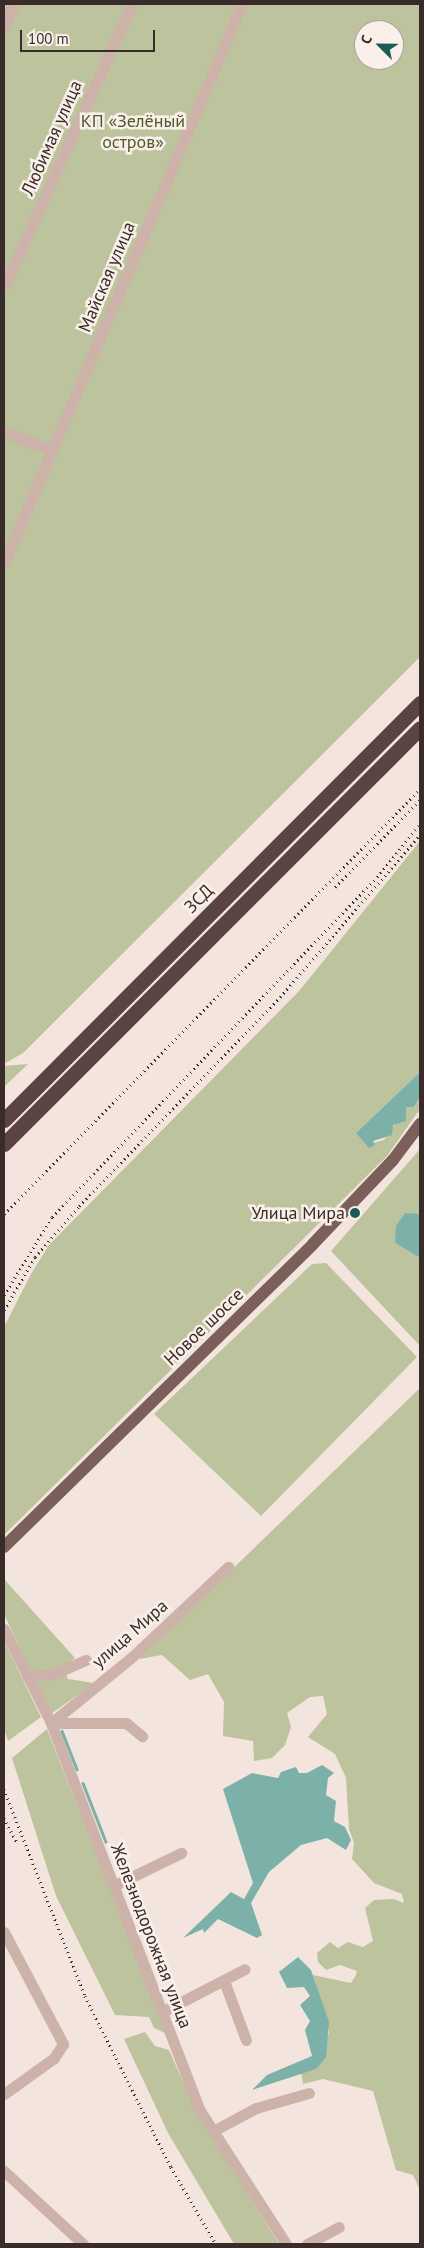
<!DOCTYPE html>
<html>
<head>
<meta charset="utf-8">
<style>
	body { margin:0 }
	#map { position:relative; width:424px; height:2248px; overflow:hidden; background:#f3e5de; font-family:"PT Sans",sans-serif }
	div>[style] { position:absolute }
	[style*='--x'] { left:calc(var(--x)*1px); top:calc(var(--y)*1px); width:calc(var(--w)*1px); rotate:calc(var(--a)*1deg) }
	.green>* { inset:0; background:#bdc39d }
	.water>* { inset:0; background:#7cb1a9 }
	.stream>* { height:2.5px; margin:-1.25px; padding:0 1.25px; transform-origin:1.25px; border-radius:1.25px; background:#7cb1a9 }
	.minor>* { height:11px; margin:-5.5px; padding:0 5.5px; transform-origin:5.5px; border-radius:5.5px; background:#ccb2a9 }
	.major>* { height:12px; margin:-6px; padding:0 6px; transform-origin:6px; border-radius:6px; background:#7b5f5a }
	.highway>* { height:15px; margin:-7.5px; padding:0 7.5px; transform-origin:7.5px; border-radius:7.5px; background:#5a4340 }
	.rail>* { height:2.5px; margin-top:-1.25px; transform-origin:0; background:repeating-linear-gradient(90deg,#392b29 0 1px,transparent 0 5px) }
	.dots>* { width:14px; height:14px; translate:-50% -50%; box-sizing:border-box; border:2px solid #faf0ea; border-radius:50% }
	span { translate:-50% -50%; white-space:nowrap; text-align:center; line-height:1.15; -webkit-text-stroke:5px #faf0ea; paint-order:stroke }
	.park-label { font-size:18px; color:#50582c }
	.street-label { font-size:18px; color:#392b29 }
	.poi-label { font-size:18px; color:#392b29 }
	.right { translate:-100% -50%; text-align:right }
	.frame { position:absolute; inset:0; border:5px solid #392b29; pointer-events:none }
	.north { position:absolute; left:354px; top:20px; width:50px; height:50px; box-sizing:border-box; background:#faf0ea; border:1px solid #ada19d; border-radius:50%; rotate:293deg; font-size:14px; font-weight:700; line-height:20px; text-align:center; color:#392b29 }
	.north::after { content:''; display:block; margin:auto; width:18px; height:22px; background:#1d5c54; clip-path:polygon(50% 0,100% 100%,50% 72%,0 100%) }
	.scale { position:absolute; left:20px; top:30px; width:135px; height:22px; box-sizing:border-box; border:2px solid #392b29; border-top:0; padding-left:6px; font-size:15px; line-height:18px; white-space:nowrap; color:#392b29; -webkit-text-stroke:4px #faf0ea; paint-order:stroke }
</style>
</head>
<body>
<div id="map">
	<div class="green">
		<i style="clip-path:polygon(evenodd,4px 4px,420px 4px,420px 657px,23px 1053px,4px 1064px,4px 4px,364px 30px,394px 30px,394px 60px,364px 60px,364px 30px)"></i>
		<i style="clip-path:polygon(420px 841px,420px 1072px,356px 1133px,368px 1144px,384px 1140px,406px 1107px,414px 1107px,420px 1097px,420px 1109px,387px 1156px,4px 1535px,4px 1327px,31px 1274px,49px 1245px,300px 990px)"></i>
		<i style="clip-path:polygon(28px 1064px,4px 1087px,4px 1066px)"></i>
		<i style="clip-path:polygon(420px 1149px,420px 1214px,403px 1222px,395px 1243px,420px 1258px,420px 1346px,331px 1251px)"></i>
		<i style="clip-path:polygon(326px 1263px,417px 1357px,261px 1516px,154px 1414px,312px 1264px)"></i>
		<i style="clip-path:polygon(420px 1388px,420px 2190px,413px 2175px,396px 2170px,373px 2091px,323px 2079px,303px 2084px,301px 2071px,316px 2069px,329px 2032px,313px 1975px,351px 1983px,356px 1975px,357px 1971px,340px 1965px,326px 1970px,318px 1962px,317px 1953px,330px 1942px,338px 1948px,348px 1942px,363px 1947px,373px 1941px,365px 1908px,374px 1900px,394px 1899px,404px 1903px,402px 1894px,374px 1883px,352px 1859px,354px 1843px,349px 1829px,346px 1778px,335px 1754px,308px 1737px,327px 1714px,323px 1696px,310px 1697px,287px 1713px,291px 1727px,285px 1745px,272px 1758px,254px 1761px,253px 1741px,223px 1736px,224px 1702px,208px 1674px,190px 1680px,162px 1655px,139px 1659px)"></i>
		<i style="clip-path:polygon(4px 1579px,75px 1658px,63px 1667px,68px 1679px,94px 1683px,51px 1714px,4px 1614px)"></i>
		<i style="clip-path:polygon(4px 1641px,41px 1717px,8px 1741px,4px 1729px)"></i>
		<i style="clip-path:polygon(47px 1729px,167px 2034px,154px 2028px,149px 2017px,115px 2015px,56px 1896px,12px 1758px)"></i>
		<i style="clip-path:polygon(145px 2032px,155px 2046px,169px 2050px,196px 2111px,279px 2244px,234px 2244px,168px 2133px,124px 2039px)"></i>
	</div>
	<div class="water">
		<i style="clip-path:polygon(420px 1072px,420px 1097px,414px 1107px,406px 1107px,406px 1121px,393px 1125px,392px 1135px,373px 1141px,375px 1145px,369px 1148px,356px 1133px)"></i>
		<i style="clip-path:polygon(405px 1213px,420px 1214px,420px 1258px,395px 1243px,396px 1226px)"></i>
		<i style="clip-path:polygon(322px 1765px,334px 1773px,328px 1778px,326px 1795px,336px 1801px,334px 1821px,345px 1827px,351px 1840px,346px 1850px,327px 1838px,301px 1845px,269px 1872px,251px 1903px,262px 1935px,257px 1938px,218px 1919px,204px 1933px,203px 1929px,183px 1938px,231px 1892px,244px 1899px,253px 1883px,223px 1789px,252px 1773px,278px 1778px,281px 1772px,296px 1767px,299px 1773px,307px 1773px)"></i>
		<i style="clip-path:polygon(298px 1957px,311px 1970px,329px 2022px,326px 2057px,316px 2069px,252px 2090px,267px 2075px,312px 2056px,305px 2030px,310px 2021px,300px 2005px,310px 1996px,304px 1987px,287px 1988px,279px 1972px)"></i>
	</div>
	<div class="stream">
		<i style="--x:62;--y:1731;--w:41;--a:68.5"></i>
		<i style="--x:83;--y:1783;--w:63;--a:68.7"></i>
	</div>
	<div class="minor">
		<i style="--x:4;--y:27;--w:25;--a:-67"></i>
		<i style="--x:4;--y:287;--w:311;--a:-65.7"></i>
		<i style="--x:4;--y:432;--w:51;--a:20.6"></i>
		<i style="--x:4;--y:563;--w:608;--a:-66.94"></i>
		<i style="--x:4;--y:1629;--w:105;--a:63.4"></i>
		<i style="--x:51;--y:1723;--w:413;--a:69"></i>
		<i style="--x:199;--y:2109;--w:161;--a:57.2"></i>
		<i style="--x:27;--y:1676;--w:27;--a:-4"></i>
		<i style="--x:54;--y:1674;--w:35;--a:-24"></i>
		<i style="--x:51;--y:1723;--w:104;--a:-39.2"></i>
		<i style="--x:132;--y:1657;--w:132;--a:-43.2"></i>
		<i style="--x:51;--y:1723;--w:75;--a:0"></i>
		<i style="--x:126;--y:1723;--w:21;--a:39"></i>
		<i style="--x:113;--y:1886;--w:76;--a:-25.9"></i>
		<i style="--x:4;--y:1932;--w:127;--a:62.2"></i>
		<i style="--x:63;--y:2044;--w:17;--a:123"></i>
		<i style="--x:54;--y:2058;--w:62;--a:144.2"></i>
		<i style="--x:224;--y:1981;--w:63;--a:69.6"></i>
		<i style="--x:162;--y:2012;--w:93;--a:-27.4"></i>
		<i style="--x:213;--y:2131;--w:49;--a:-28.1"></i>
		<i style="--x:256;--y:2108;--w:55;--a:-15.8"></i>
		<i style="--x:4;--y:2171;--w:108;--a:42.7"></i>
		<i style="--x:307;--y:2244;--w:36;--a:-28"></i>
	</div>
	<div class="major">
		<i style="--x:4;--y:1547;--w:433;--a:-44.4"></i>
		<i style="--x:313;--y:1244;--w:116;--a:-46.4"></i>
		<i style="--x:393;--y:1160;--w:45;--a:-53.1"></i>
	</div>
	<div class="highway">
		<i style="--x:4;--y:1120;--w:589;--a:-45.07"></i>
		<i style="--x:4;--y:1144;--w:588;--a:-45"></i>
	</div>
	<div class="rail">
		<i style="--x:335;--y:887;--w:122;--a:-45.7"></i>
		<i style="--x:4;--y:1214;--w:595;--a:-45.61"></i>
		<i style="--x:4;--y:1295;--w:92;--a:-58.4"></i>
		<i style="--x:52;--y:1217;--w:470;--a:-46.3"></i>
		<i style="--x:377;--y:877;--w:68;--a:-50.9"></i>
		<i style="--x:4;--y:1310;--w:61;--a:-59.7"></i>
		<i style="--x:35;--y:1257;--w:67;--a:-49.2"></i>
		<i style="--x:79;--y:1206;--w:290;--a:-46.1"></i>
		<i style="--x:280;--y:997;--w:214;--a:-49.2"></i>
		<i style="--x:4;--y:1789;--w:222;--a:68.6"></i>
		<i style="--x:85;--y:1996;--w:191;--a:63.3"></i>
		<i style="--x:171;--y:2167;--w:89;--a:59.7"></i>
		<i style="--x:4;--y:1818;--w:27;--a:62"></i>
	</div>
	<div class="dots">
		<i style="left:355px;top:1213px;background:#1d5c54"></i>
	</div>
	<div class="park-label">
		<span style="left:133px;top:132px">КП «Зелёный<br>остров»</span>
	</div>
	<div class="street-label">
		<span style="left:52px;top:138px;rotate:-66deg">Любимая улица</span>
		<span style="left:107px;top:277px;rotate:-67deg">Майская улица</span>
		<span style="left:199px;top:899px;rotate:-45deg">ЗСД</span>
		<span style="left:204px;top:1327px;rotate:-44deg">Новое шоссе</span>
		<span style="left:130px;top:1634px;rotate:-41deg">улица Мира</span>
		<span style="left:151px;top:1936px;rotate:69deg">Железнодорожная улица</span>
	</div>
	<div class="poi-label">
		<span class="right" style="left:345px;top:1213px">Улица Мира</span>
	</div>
	<div class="frame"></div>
	<div class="north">С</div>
	<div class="scale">100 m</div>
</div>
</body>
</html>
